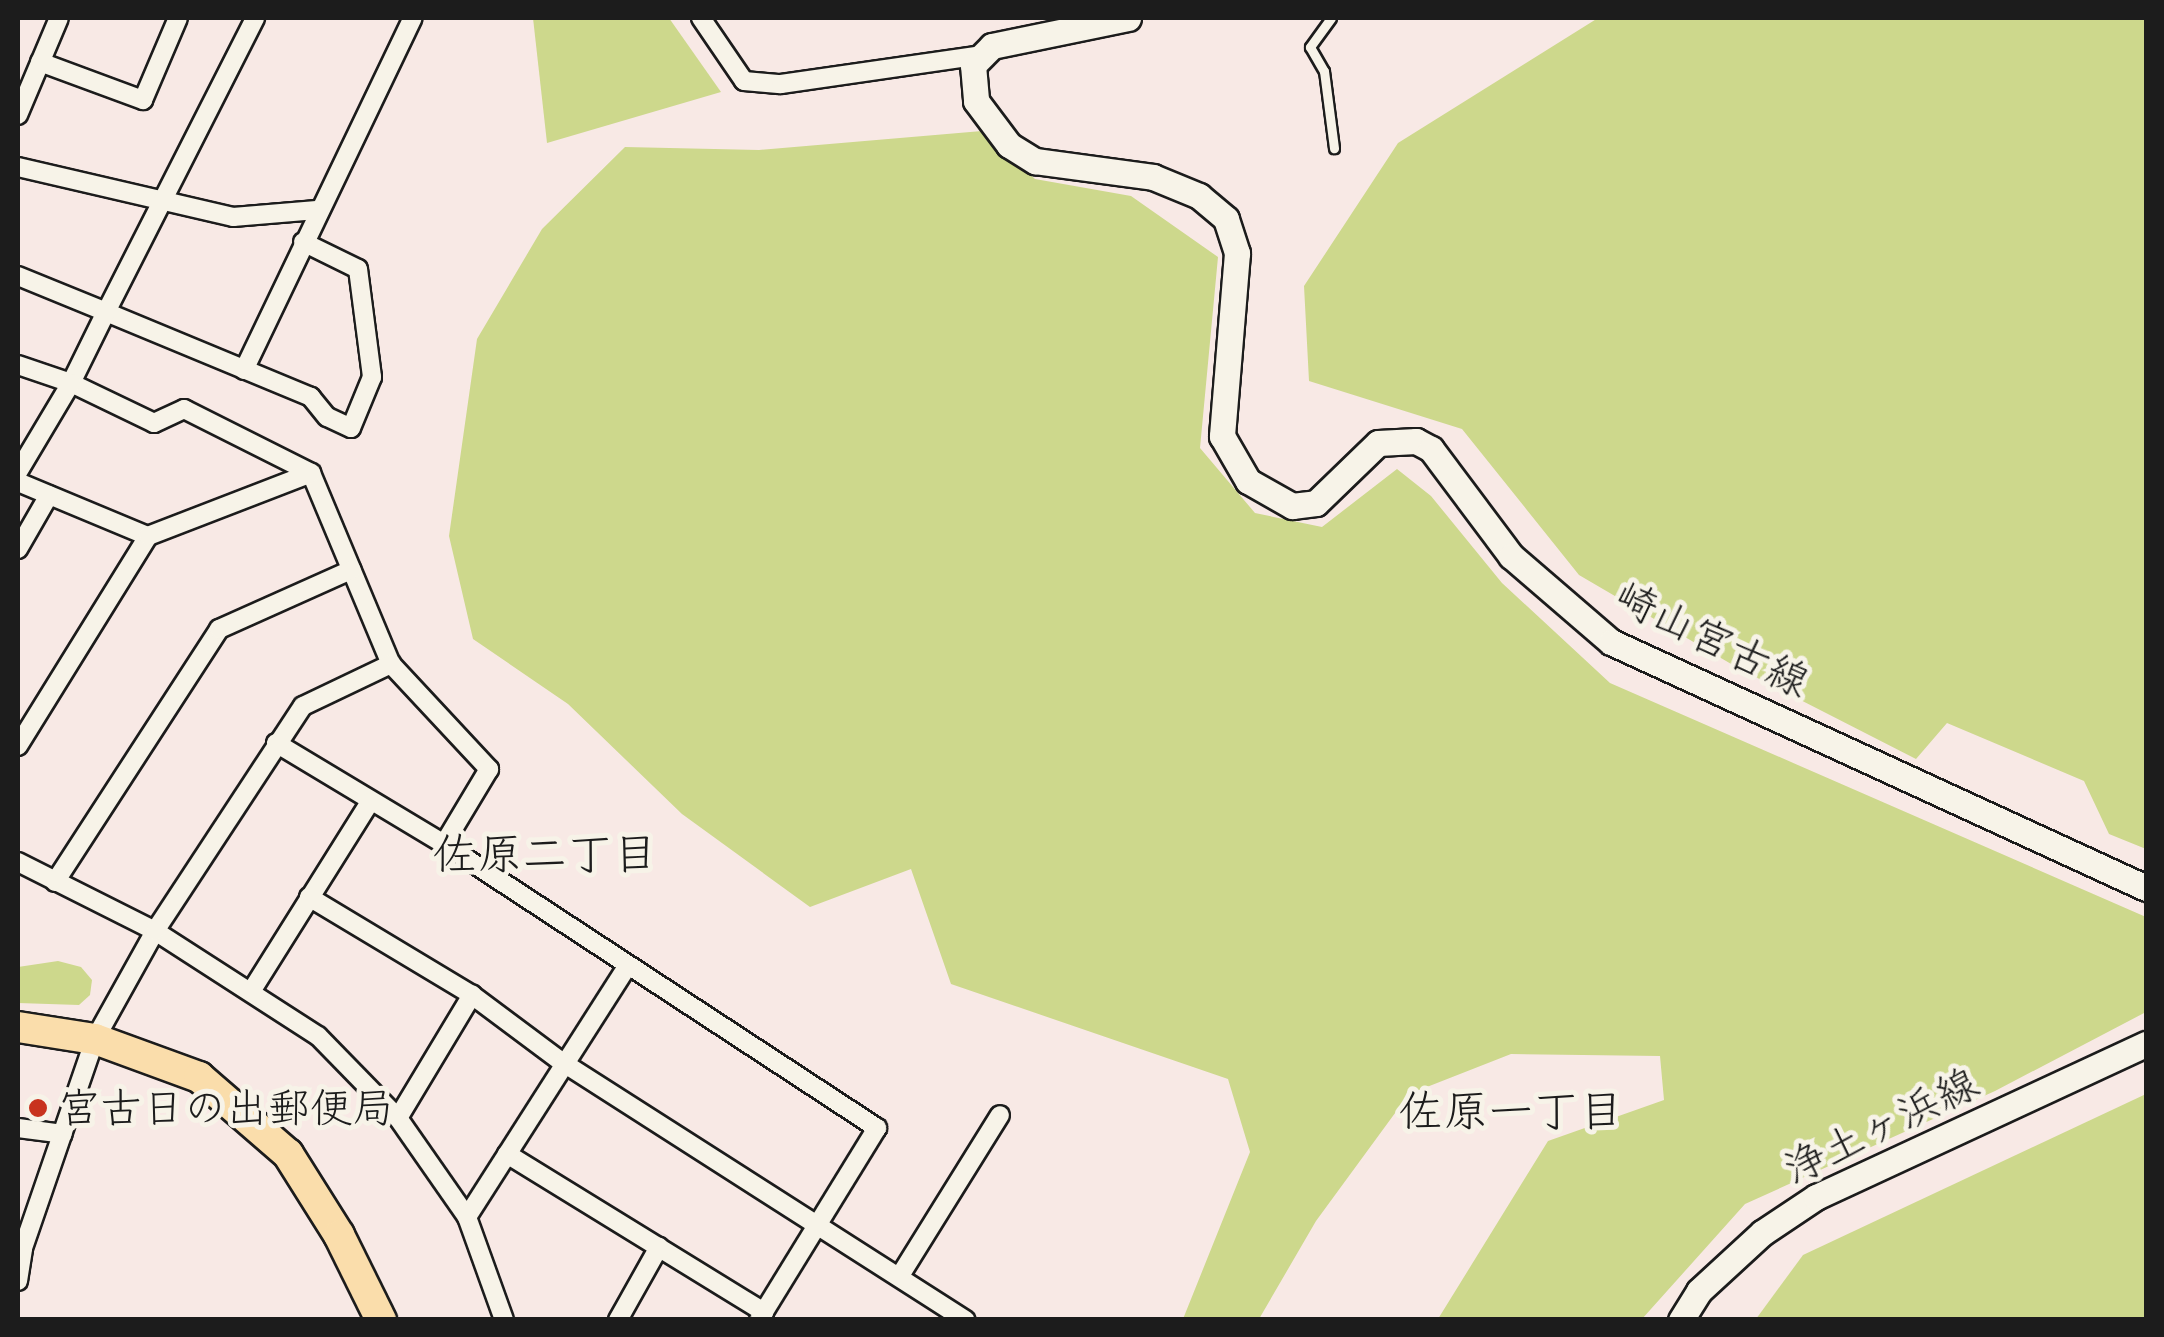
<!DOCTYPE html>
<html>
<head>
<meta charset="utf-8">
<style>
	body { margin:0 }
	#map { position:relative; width:2164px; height:1337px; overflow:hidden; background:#f8e9e5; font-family:Itim,"Klee One",sans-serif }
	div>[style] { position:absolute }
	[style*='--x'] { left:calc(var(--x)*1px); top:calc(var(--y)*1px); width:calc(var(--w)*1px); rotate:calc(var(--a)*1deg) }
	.green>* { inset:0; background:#cdd88c }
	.roads { filter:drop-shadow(2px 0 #1c1c1c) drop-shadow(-2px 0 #1c1c1c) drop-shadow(0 2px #1c1c1c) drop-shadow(0 -2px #1c1c1c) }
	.service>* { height:9px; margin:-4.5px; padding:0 4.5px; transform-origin:4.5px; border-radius:4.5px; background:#f7f3e8 }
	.minor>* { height:18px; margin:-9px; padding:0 9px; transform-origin:9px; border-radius:9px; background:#f7f3e8 }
	.secondary>* { height:25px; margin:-12.5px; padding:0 12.5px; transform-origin:12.5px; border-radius:12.5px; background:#f7f3e8 }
	.trunk>* { height:30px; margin:-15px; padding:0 15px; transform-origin:15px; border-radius:15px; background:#faddab }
	.dots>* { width:28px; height:28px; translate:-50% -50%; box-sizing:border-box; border:5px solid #f7f3e8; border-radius:50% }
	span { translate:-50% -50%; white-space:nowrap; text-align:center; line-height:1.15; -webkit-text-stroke:10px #f7f3e8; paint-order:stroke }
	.street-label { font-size:42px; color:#1c1c1c }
	.poi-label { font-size:42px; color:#1c1c1c }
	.left { translate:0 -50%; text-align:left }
	.neighbourhood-label { font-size:45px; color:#1c1c1c }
	.frame { position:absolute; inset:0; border:20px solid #1c1c1c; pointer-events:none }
</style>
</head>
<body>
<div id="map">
	<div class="green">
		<i style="clip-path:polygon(533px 18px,669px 18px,721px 92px,547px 143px)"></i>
		<i style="clip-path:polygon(1598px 18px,2146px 18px,2146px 849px,2109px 834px,2084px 781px,1947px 723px,1916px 759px,1738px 668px,1579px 575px,1462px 429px,1309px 381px,1304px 286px,1398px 143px)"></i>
		<i style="clip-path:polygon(982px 131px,1035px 179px,1131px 196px,1218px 257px,1200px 448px,1255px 513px,1322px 527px,1397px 469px,1431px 496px,1502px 583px,1610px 683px,2146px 917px,2146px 1012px,1995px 1091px,1745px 1204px,1642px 1319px,1438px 1319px,1548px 1141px,1664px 1100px,1660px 1056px,1511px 1054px,1409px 1094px,1316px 1221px,1259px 1319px,1183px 1319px,1250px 1152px,1228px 1079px,951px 984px,911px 869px,810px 907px,682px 814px,568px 704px,473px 639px,449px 536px,477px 339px,542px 229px,625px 147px,759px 150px)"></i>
		<i style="clip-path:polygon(58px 961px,81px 967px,92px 980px,90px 995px,79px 1005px,18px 1003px,18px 967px)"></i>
		<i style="clip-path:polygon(2146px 1094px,2146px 1319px,1756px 1319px,1803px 1255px)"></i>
	</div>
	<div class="roads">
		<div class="service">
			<i style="--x:1331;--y:18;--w:36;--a:126"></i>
			<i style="--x:1310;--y:47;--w:28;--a:60"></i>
			<i style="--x:1324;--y:71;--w:78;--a:82.6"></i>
		</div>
		<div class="minor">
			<i style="--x:701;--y:18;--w:76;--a:55.7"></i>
			<i style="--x:744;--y:81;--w:37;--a:5"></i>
			<i style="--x:781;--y:84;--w:197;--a:-8.2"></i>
			<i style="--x:40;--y:62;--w:110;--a:20.3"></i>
			<i style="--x:143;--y:100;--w:89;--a:-66.9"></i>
			<i style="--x:18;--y:115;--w:105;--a:-67.1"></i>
			<i style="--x:18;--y:167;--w:221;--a:13.1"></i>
			<i style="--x:233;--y:217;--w:84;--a:-4.8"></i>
			<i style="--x:303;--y:242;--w:61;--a:26.1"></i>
			<i style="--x:358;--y:269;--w:109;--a:82.6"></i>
			<i style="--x:372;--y:377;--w:55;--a:112.4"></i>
			<i style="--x:351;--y:428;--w:26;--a:-155"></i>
			<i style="--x:327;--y:417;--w:26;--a:-129"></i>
			<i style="--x:311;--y:397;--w:222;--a:-157.5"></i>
			<i style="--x:106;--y:312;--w:79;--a:116.2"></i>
			<i style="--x:71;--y:383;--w:92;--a:25.7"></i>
			<i style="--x:154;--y:423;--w:33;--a:-25"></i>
			<i style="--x:184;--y:409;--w:142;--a:26.7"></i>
			<i style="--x:311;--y:473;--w:207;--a:67.3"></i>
			<i style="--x:391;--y:664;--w:144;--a:47"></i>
			<i style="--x:489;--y:769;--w:87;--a:121"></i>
			<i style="--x:18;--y:276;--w:95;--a:22.2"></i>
			<i style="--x:106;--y:312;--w:330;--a:-63.1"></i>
			<i style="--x:18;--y:365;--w:56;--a:18.8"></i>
			<i style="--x:71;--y:383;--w:104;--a:120.8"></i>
			<i style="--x:244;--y:370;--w:390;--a:-64.4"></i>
			<i style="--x:18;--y:482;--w:141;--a:22.6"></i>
			<i style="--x:18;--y:549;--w:62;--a:-60.1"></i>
			<i style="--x:276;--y:743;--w:196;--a:31"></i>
			<i style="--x:444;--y:844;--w:518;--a:33.26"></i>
			<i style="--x:877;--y:1128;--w:225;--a:121.6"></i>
			<i style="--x:18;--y:746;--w:247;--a:-58.2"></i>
			<i style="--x:148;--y:536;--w:175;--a:-21.1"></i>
			<i style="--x:18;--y:862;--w:153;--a:26.7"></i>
			<i style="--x:155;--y:931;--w:194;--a:32.8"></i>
			<i style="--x:318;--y:1036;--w:115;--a:45.7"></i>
			<i style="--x:398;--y:1118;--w:121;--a:55.1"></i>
			<i style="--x:467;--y:1217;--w:109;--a:70.2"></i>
			<i style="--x:55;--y:882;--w:302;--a:-57"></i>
			<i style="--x:219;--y:629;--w:145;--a:-24.1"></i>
			<i style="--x:309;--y:897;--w:190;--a:31"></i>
			<i style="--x:472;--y:995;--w:112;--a:36.7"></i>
			<i style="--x:562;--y:1062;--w:479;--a:32.6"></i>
			<i style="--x:252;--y:990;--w:222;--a:-57.9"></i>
			<i style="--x:398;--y:1118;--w:144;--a:-59"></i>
			<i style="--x:18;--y:1128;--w:45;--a:7.6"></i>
			<i style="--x:507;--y:1154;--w:302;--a:31.6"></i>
			<i style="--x:467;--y:1217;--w:297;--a:-57.4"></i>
			<i style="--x:901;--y:1274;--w:187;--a:-58.1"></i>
			<i style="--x:18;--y:1281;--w:33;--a:-81"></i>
			<i style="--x:23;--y:1248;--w:221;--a:-71"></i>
			<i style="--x:95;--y:1039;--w:124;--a:-60.9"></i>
			<i style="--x:155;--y:931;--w:269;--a:-56.7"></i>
			<i style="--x:303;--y:706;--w:98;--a:-25.5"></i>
			<i style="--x:618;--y:1320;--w:84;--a:-60.7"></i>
		</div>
		<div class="secondary">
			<i style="--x:1128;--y:18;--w:139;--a:168.4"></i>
			<i style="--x:992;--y:46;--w:27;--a:135"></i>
			<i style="--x:973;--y:65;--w:36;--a:85"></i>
			<i style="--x:976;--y:101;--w:55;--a:53.1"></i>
			<i style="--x:1009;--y:145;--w:31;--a:32"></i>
			<i style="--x:1035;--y:161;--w:119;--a:7.7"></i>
			<i style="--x:1153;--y:177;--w:50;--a:22.4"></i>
			<i style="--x:1199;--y:196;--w:35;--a:40"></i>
			<i style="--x:1226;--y:219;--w:36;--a:72"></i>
			<i style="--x:1237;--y:253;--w:184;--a:94.7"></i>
			<i style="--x:1222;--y:436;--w:52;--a:60"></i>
			<i style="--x:1248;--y:481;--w:51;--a:29.6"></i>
			<i style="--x:1292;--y:506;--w:24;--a:-7"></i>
			<i style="--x:1316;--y:503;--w:86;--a:-44.1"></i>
			<i style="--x:1378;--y:443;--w:38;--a:-3"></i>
			<i style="--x:1416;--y:441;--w:17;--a:28"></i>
			<i style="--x:1431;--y:449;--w:134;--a:53.2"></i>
			<i style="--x:1511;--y:556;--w:132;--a:40.7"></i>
			<i style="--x:1611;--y:642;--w:589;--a:24.69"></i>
			<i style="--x:1681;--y:1320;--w:34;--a:-58"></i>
			<i style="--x:1699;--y:1291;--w:86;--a:-42.6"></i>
			<i style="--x:1762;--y:1233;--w:65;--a:-33.7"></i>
			<i style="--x:1816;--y:1197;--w:364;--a:-24.9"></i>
		</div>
		<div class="trunk">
			<i style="--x:18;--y:1027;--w:78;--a:8.9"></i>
			<i style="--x:95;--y:1039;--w:111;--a:20.1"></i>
			<i style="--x:199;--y:1077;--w:118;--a:40.9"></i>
			<i style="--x:288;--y:1154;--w:96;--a:57.8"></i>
			<i style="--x:339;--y:1235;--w:95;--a:63.7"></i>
		</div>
	</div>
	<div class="dots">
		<i style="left:38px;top:1108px;background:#c8321e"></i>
	</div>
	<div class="street-label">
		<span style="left:1712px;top:639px;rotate:26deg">崎山宮古線</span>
		<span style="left:1881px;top:1126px;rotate:-26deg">浄土ヶ浜線</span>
	</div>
	<div class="poi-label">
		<span class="left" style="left:58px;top:1108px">宮古日の出郵便局</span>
	</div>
	<div class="neighbourhood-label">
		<span style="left:545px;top:854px">佐原二丁目</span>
		<span style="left:1511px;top:1111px">佐原一丁目</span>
	</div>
	<div class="frame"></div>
</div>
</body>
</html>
